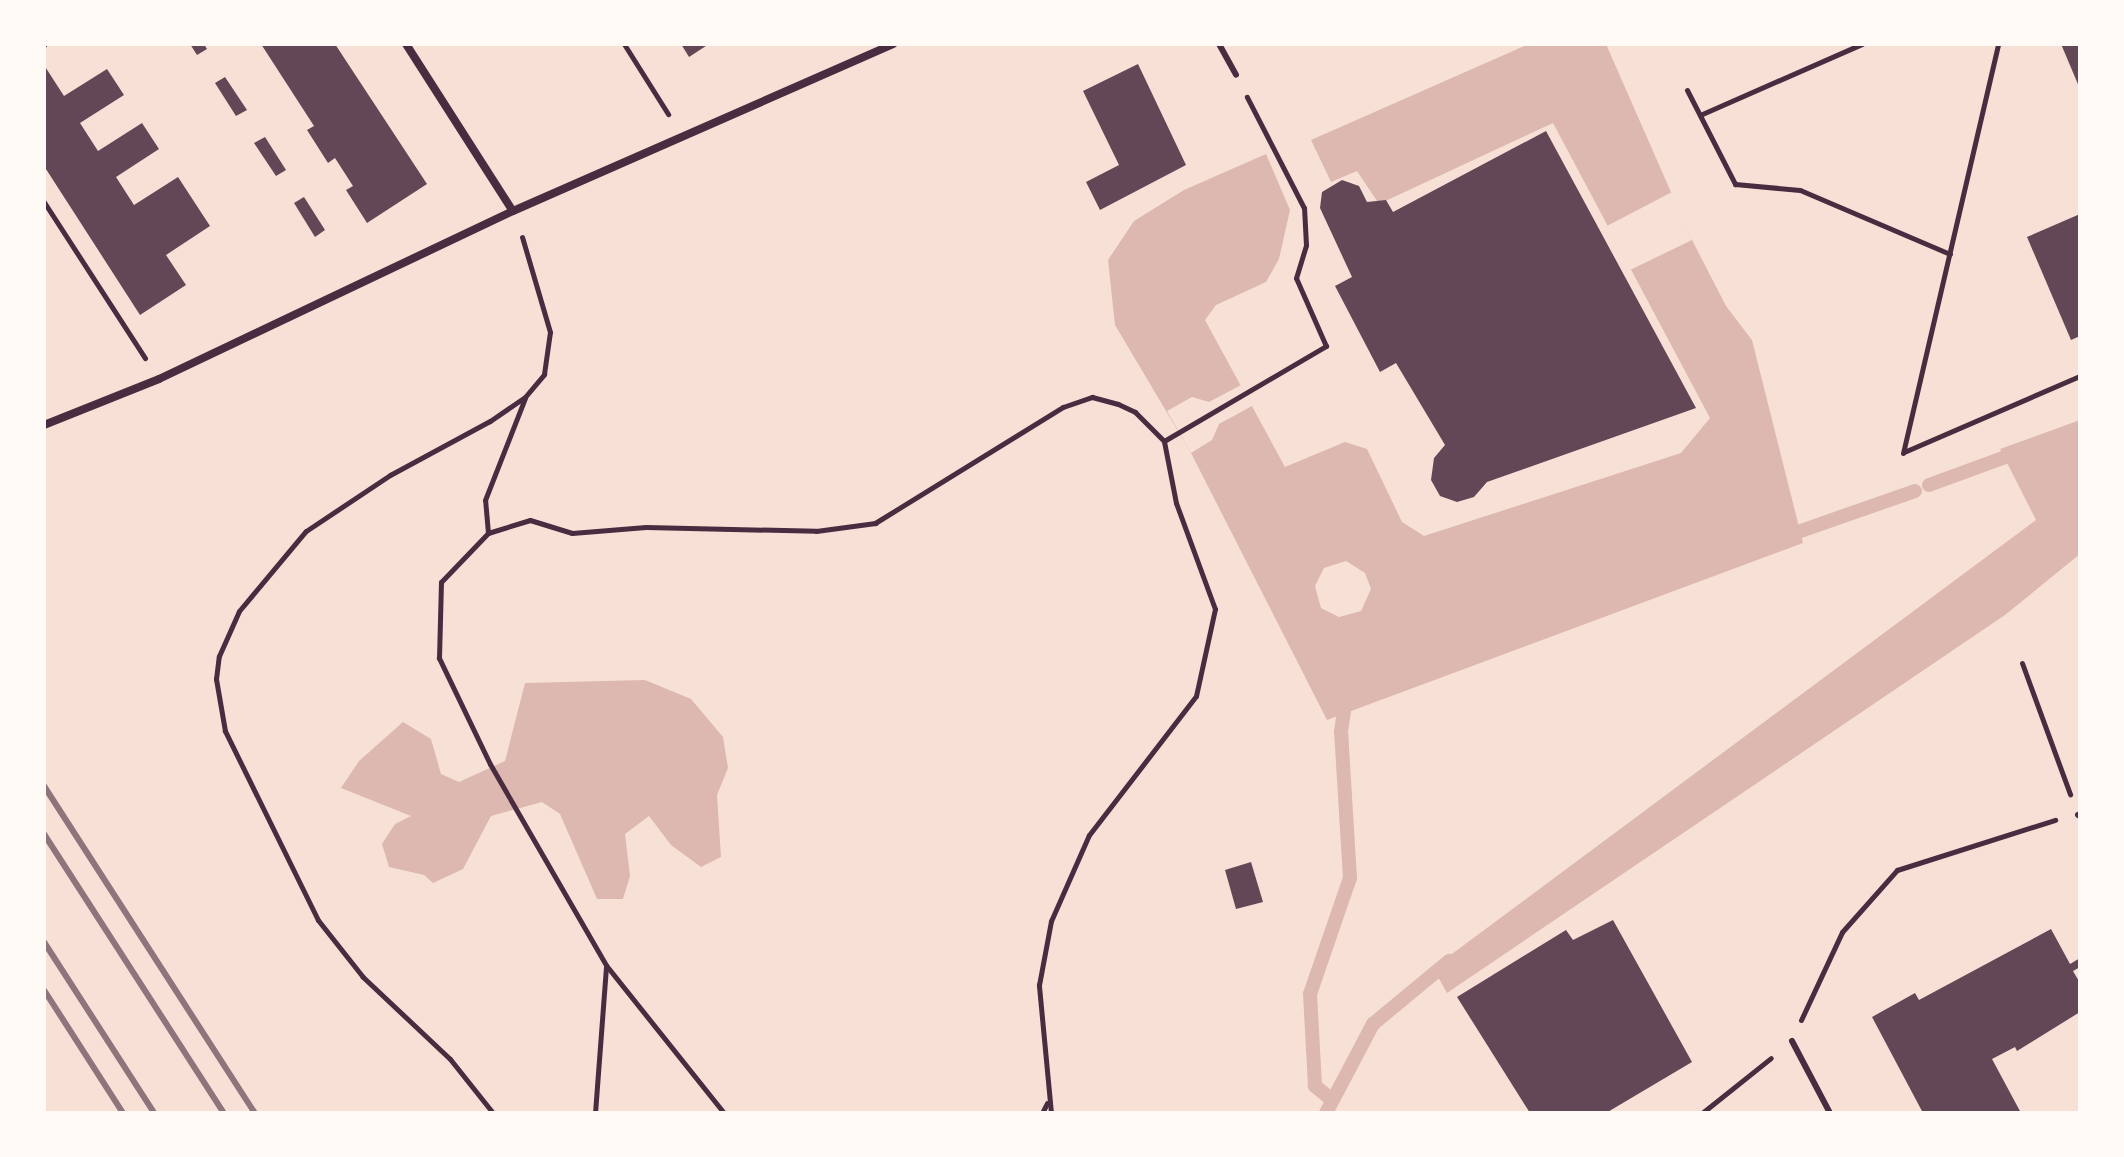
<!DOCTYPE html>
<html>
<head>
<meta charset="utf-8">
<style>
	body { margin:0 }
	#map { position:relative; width:2124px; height:1157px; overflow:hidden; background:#f7e1d7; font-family:"Fira Sans",sans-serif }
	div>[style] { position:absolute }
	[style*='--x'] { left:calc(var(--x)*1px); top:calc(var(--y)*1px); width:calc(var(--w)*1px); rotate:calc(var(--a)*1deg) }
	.water>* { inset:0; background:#dcb8b0 }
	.pier>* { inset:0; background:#f7e1d7 }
	.stream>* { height:14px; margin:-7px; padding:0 7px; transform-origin:7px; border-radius:7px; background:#dcb8b0 }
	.building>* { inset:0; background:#644757 }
	.path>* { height:5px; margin:-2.5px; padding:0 2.5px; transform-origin:2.5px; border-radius:2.5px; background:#4a2c40 }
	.service>* { height:6px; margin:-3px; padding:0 3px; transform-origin:3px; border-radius:3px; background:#4a2c40 }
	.minor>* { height:8px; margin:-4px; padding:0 4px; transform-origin:4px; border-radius:4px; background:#4a2c40 }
	.rail>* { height:6px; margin:-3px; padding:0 3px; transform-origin:3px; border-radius:3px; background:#8f747c }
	span { translate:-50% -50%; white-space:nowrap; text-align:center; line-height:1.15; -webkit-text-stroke:8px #fffaf5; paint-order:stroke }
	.frame { position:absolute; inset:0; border:46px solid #fffaf5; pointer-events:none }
</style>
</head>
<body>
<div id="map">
	<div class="water">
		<i style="clip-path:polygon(evenodd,1529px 44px,1606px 44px,1692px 240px,1726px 306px,1752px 340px,1803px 543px,1327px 720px,1191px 453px,1115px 325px,1108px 260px,1134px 221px,1184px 190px,1266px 154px,1290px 210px,1279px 259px,1266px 282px,1216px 305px,1205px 320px,1285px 467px,1345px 442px,1367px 449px,1402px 522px,1424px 536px,1681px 453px,1710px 418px,1553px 123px,1379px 204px,1357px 171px,1331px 182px,1311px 140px,1529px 44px,1346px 561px,1365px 573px,1371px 589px,1361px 611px,1339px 617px,1321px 608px,1315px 586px,1324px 568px,1346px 561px)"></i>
		<i style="clip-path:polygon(2080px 420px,2080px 554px,2005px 615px,1447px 993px,1433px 968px,2036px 520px,2000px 449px)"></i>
		<i style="clip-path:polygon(645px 680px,691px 699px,723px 737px,728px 768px,717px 795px,721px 857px,701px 867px,671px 845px,649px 816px,625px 834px,630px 876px,623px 899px,597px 899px,560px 814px,542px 802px,491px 816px,463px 869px,433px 883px,424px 875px,389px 867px,382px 844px,395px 824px,411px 816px,341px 788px,359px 761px,403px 722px,431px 739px,441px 774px,459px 782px,505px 761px,525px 683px)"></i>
	</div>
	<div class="pier">
		<i style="clip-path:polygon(1672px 192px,1692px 240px,1630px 270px,1607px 226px)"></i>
		<i style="clip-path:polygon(1241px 385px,1252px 406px,1219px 424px,1212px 440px,1191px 453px,1167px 411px,1192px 397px,1209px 402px)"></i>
	</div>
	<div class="stream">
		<i style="--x:1929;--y:485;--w:96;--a:-20.1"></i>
		<i style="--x:1784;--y:525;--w:14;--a:36"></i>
		<i style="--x:1795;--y:533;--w:127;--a:-19.3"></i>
		<i style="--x:1331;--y:1099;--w:21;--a:-141"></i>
		<i style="--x:1315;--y:1086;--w:92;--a:-93.1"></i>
		<i style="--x:1310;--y:994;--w:123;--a:-71"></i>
		<i style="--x:1350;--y:878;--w:146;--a:-93.5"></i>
		<i style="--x:1341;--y:732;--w:37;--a:-82"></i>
		<i style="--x:1326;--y:1113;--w:101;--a:-62.2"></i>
		<i style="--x:1373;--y:1024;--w:99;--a:-39.7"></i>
	</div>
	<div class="building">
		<i style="clip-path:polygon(190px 44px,204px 44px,207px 49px,197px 55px)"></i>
		<i style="clip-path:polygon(261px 44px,335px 44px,427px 184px,367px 223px,346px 190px,353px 186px,335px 158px,328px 163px,307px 130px,314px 126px)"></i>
		<i style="clip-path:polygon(681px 44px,709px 44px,689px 57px)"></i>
		<i style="clip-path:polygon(2061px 44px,2080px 44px,2080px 89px)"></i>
		<i style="clip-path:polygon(1138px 64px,1186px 165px,1100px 210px,1086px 182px,1119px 165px,1083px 91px)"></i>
		<i style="clip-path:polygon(44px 65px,64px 96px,107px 69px,124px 95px,80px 123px,98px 151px,142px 123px,159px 149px,116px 177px,134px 205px,178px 177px,210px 226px,166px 255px,186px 285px,140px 315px,44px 166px)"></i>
		<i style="clip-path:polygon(225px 77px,247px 110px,236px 116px,215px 83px)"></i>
		<i style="clip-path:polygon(1546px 131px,1696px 408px,1487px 482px,1474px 497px,1457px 502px,1440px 496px,1431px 480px,1434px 458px,1445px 445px,1396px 363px,1380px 372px,1335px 286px,1352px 277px,1320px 208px,1322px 192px,1342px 180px,1359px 186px,1367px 202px,1386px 200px,1393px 212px)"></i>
		<i style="clip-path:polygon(265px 137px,286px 170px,276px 176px,254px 143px)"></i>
		<i style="clip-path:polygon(304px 197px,325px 230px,315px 237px,294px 203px)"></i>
		<i style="clip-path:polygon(2080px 214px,2080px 336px,2071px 340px,2027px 237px)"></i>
		<i style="clip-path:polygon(1251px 862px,1263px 902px,1236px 909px,1225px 870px)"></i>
		<i style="clip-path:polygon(1613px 920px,1692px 1062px,1606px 1113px,1530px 1113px,1457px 997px,1566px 930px,1573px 940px)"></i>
		<i style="clip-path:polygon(2051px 929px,2070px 964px,2080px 958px,2080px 967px,2073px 971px,2080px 983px,2080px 1012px,2017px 1051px,2015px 1047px,1992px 1059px,2021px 1113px,1923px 1113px,1872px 1017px,1915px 993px,1919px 1000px)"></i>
	</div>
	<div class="path">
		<i style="--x:624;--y:44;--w:83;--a:57.8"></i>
		<i style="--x:44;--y:45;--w:1;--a:-45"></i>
		<i style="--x:1687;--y:90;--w:106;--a:62.9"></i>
		<i style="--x:1735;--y:184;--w:65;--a:5.3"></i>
		<i style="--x:1800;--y:190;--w:163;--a:23.1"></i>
		<i style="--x:1700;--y:115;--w:177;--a:-23.7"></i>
		<i style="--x:44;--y:202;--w:186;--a:57.1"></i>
		<i style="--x:1904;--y:452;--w:192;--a:-23.4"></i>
		<i style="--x:1903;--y:453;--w:420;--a:-76.9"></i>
		<i style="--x:488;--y:533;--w:33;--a:-95"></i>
		<i style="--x:485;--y:500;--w:110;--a:-68.6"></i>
		<i style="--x:2022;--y:663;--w:140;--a:69.9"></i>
		<i style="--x:1801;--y:1020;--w:97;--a:-65"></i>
		<i style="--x:1842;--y:932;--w:83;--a:-48.4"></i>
		<i style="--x:1897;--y:870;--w:166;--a:-17.6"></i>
		<i style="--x:493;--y:1113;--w:69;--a:-128.5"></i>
		<i style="--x:450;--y:1059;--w:120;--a:-136.7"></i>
		<i style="--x:363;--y:977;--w:73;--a:-128.3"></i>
		<i style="--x:318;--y:920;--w:211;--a:-116.2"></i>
		<i style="--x:225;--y:731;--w:53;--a:-99.8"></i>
		<i style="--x:216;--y:679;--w:23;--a:-83"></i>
		<i style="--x:219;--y:656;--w:49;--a:-66"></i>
		<i style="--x:239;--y:611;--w:104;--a:-50.1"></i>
		<i style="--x:306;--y:531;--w:101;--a:-33.7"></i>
		<i style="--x:390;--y:475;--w:114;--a:-28.4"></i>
		<i style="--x:490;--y:421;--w:42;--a:-34.4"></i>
		<i style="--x:525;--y:397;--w:30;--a:-50"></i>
		<i style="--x:544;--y:374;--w:42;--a:-81.9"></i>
		<i style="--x:550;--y:332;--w:99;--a:-106.4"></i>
		<i style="--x:595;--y:1113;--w:148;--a:-85.7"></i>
		<i style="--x:724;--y:1113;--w:189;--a:-128.6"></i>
		<i style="--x:606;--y:965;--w:232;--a:-120"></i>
		<i style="--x:490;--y:764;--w:118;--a:-115.7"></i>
		<i style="--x:439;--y:658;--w:76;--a:-88.5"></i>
		<i style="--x:441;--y:582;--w:68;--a:-46.2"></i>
		<i style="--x:488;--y:533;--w:44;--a:-17.2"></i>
		<i style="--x:530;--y:520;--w:44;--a:17.2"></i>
		<i style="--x:572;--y:533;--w:74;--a:-4.6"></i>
		<i style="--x:646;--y:527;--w:170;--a:1.3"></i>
		<i style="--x:816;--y:531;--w:60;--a:-7.7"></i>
		<i style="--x:875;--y:523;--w:221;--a:-31.7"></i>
		<i style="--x:1063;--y:407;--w:31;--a:-19"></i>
		<i style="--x:1092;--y:397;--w:27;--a:15"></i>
		<i style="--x:1118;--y:404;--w:19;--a:25"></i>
		<i style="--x:1135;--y:412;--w:41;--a:45"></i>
		<i style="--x:1164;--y:441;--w:188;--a:-30.4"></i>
		<i style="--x:1326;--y:346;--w:74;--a:-113.8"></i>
		<i style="--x:1296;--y:278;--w:34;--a:-73"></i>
		<i style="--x:1306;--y:245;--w:37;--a:-93"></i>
		<i style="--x:1304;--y:208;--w:125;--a:-117.2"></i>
		<i style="--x:1042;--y:1113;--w:11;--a:-63"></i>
		<i style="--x:1051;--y:1113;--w:129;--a:-95.4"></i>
		<i style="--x:1039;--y:985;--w:65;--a:-79.4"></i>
		<i style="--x:1051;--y:921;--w:94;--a:-66.2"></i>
		<i style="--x:1089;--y:835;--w:175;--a:-52.4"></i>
		<i style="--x:1196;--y:696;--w:89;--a:-77.7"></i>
		<i style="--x:1215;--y:609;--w:113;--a:-110.2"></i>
		<i style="--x:1176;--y:503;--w:63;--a:-101"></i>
		<i style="--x:1702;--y:1113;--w:88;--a:-38.6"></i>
	</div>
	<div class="service">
		<i style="--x:1219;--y:44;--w:35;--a:61"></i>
		<i style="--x:2078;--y:815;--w:2;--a:-27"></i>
		<i style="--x:1792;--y:1041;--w:81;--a:62.2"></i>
	</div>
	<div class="minor">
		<i style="--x:406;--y:44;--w:198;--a:57.4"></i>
		<i style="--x:44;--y:425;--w:124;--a:-21.8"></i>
		<i style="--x:159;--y:379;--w:392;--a:-25.4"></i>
		<i style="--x:513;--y:211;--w:415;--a:-23.7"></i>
	</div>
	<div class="rail">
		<i style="--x:44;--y:786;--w:389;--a:57.2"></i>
		<i style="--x:44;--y:834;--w:332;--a:57.2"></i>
		<i style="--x:44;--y:942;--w:203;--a:57.2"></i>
		<i style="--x:44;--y:990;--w:146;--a:57.3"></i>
	</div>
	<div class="frame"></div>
</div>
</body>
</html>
